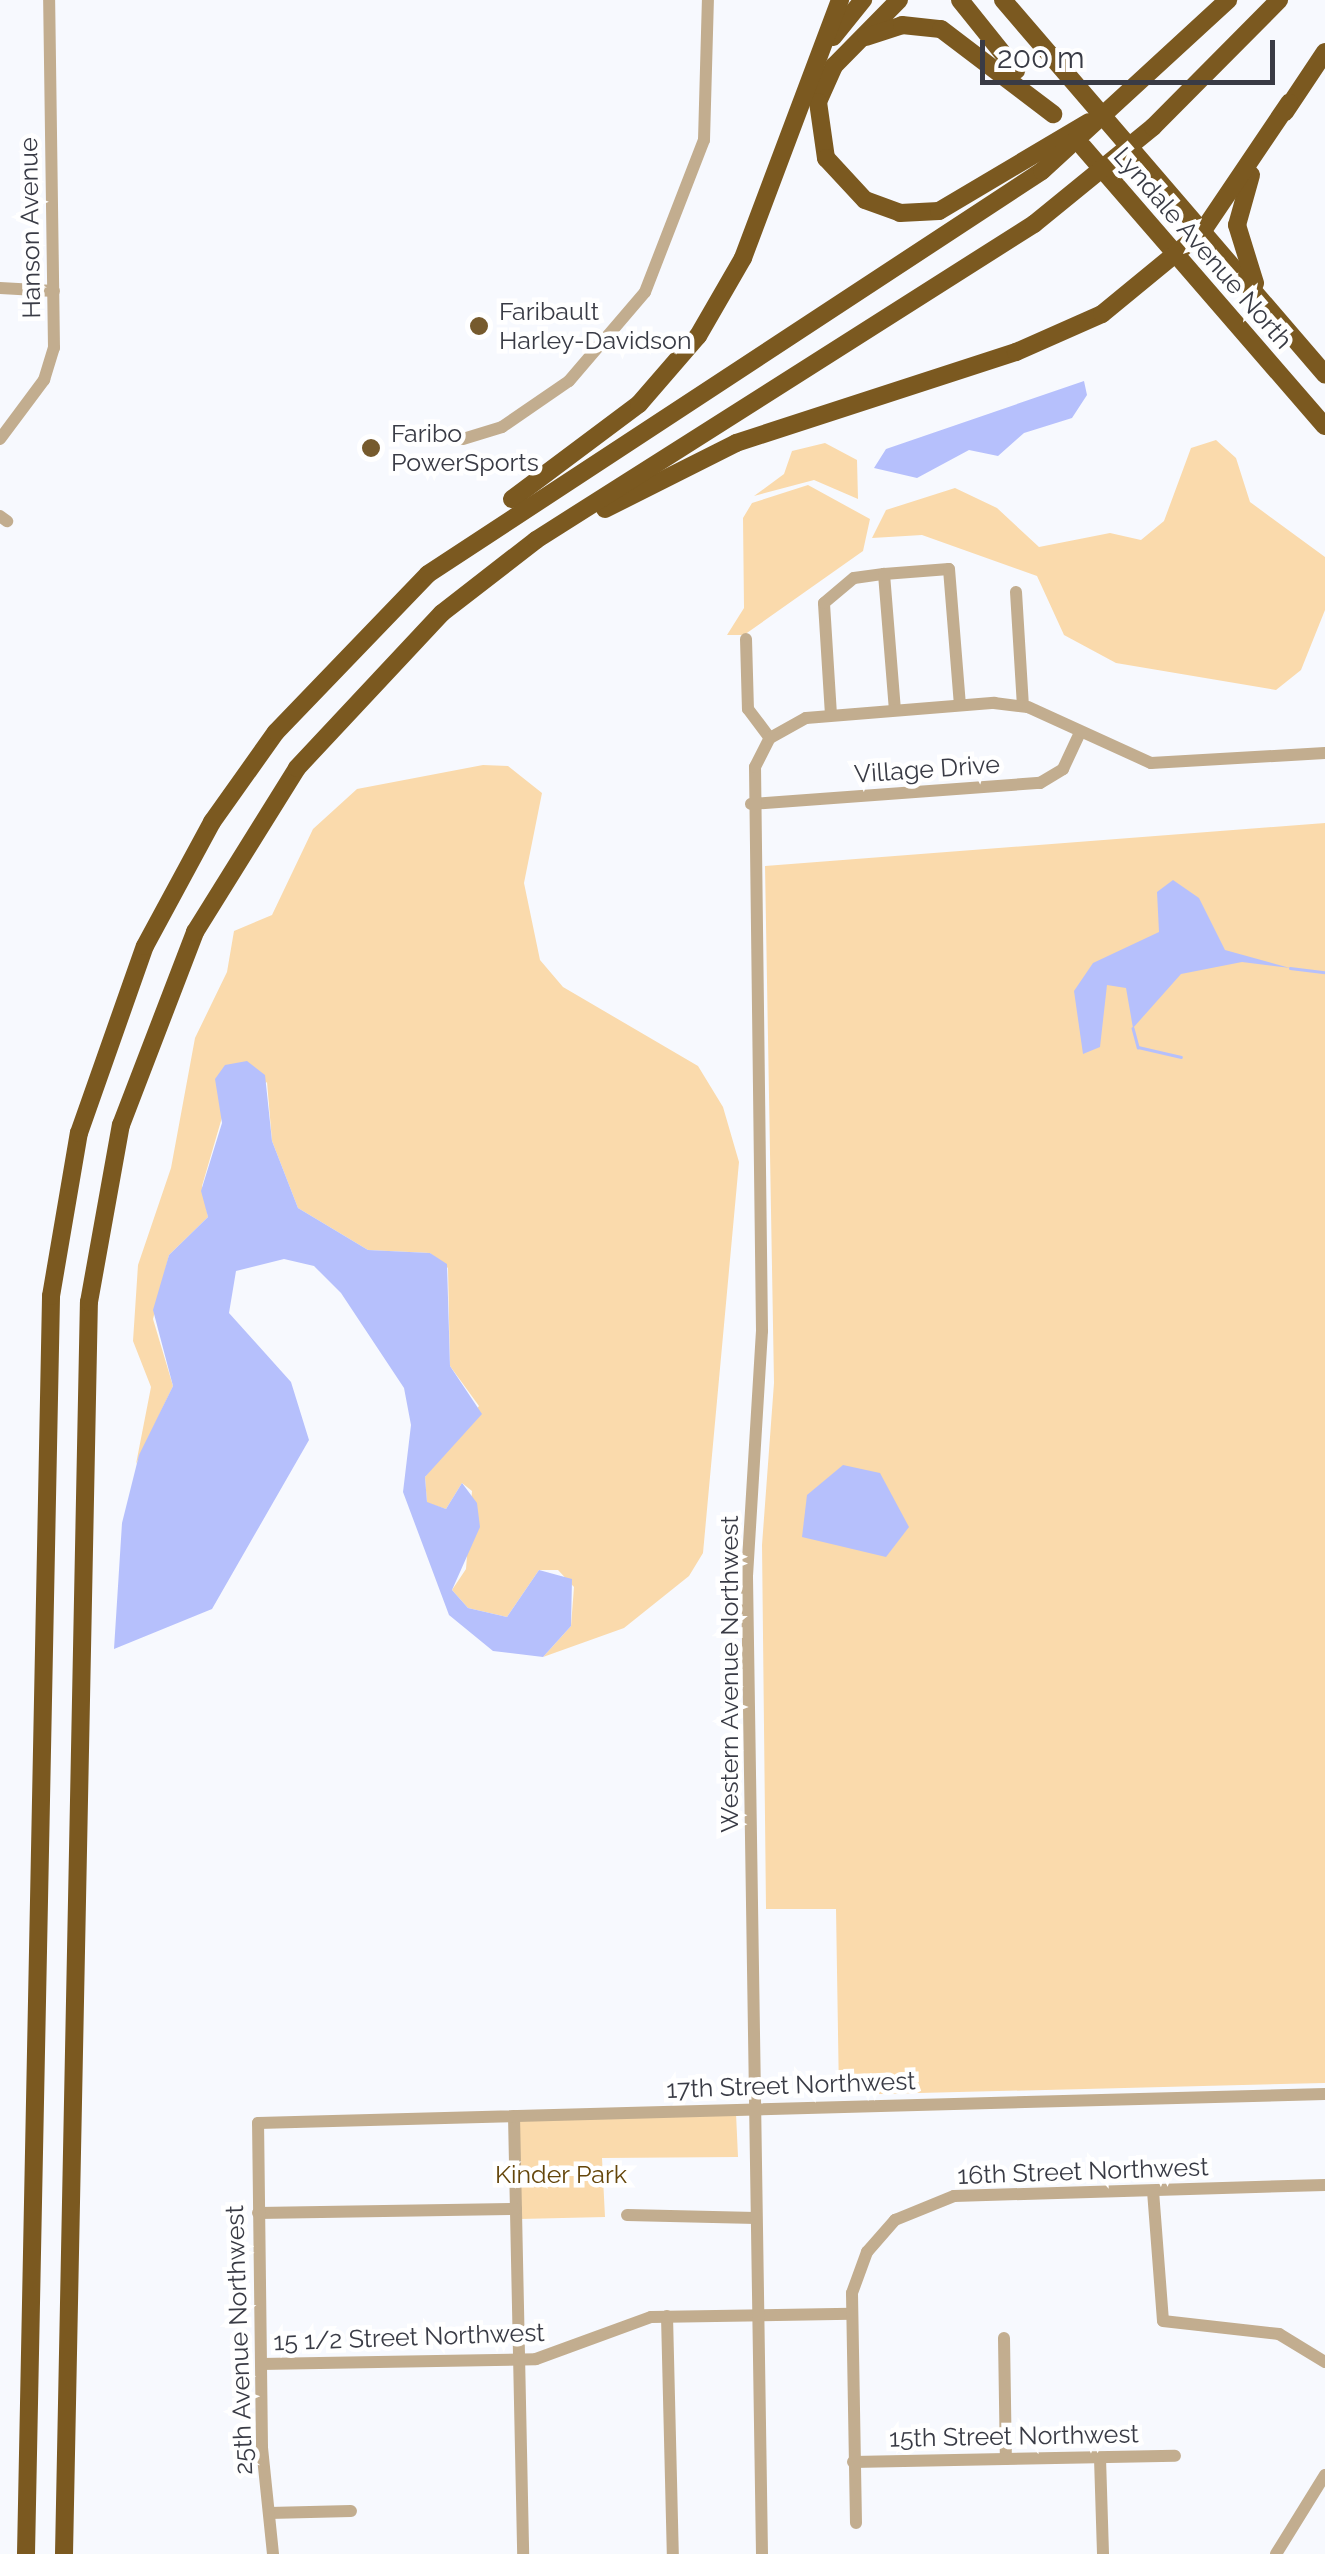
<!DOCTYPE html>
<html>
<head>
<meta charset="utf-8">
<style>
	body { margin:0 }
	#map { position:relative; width:1325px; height:2554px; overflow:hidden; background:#f7f9fe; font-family:Raleway,sans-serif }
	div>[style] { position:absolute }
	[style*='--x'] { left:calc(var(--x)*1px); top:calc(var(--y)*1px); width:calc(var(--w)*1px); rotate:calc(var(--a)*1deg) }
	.green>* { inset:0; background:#fadaac }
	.water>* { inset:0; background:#b6c0fc }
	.stream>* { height:2.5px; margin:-1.25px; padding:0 1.25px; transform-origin:1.25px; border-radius:1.25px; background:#b6c0fc }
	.minor>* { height:12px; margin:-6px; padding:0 6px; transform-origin:6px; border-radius:6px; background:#c2ad8f }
	.highway>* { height:18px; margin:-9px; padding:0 9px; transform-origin:9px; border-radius:9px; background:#7b5920 }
	.dots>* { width:28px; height:28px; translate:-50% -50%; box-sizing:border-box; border:5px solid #fff; border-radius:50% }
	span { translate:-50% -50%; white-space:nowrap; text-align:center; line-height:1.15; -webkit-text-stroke:9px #fff; paint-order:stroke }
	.street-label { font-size:25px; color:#393b45 }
	.poi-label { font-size:25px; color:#393b45 }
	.left { translate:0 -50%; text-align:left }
	.park-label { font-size:25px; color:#65460b }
	.scale { position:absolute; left:980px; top:40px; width:295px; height:45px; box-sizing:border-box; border:5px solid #393b45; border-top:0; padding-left:12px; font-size:30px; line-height:35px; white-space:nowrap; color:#393b45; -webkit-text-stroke:8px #fff; paint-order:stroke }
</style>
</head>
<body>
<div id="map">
	<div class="green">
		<i style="clip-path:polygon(1216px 440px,1236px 458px,1250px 502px,1325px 557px,1325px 610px,1301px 670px,1276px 690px,1116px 663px,1064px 635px,1037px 576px,922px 535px,872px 538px,886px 510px,955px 488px,997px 508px,1039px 547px,1110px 533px,1141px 540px,1164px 521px,1191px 448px)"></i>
		<i style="clip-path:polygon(825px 443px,857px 460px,858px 499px,814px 480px,754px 496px,784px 474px,792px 451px)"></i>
		<i style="clip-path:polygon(808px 485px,870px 519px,863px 551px,744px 635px,727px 635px,744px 608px,743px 518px,752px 503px)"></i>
		<i style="clip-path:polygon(483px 765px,508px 766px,542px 793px,524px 883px,540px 960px,563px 987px,698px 1066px,723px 1107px,739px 1162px,703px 1553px,689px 1576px,624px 1628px,543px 1657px,571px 1626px,574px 1587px,558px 1570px,539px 1570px,507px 1617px,468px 1608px,452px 1590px,466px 1569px,472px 1491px,462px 1483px,446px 1509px,427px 1503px,425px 1477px,479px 1406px,450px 1366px,448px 1268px,430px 1253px,368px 1250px,298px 1208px,272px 1141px,267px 1082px,223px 1114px,202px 1186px,208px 1217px,169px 1255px,153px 1319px,173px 1386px,136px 1464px,151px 1387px,133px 1341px,138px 1265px,171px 1168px,195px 1038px,227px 972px,234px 931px,272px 915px,313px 829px,357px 789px)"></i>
		<i style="clip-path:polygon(1325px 823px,1325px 2083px,839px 2095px,836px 1909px,766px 1909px,762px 1545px,774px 1383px,765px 866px)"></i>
		<i style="clip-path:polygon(736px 2113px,738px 2157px,602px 2158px,605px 2217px,520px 2219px,518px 2120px)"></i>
	</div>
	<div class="water">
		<i style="clip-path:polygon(1084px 381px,1087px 395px,1072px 418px,1024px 433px,998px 456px,969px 450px,917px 478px,874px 468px,886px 449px)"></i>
		<i style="clip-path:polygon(1173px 880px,1199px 898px,1225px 950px,1290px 968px,1242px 962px,1181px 974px,1133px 1028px,1126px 988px,1107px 985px,1100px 1047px,1083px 1054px,1074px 991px,1093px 963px,1159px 932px,1157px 892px)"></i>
		<i style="clip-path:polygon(247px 1061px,265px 1075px,272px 1141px,298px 1208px,368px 1250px,430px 1253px,447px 1264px,450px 1366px,482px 1414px,425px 1477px,427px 1502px,446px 1509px,462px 1483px,477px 1503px,480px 1527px,452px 1590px,468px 1608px,507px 1617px,539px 1570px,572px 1579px,571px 1626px,543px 1657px,493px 1651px,449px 1615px,403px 1492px,411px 1425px,404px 1388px,341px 1293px,314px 1266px,284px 1259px,236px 1271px,229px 1313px,291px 1382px,309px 1440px,212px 1609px,114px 1649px,122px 1523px,139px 1455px,173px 1386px,153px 1310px,169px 1255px,208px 1217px,201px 1191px,222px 1123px,215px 1079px,225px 1065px)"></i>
		<i style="clip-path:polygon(843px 1465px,880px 1473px,909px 1527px,886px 1557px,802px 1537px,807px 1495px)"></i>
	</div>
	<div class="stream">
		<i style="--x:1290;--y:968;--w:35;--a:7"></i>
		<i style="--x:1133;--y:1028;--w:20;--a:75"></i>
		<i style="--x:1138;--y:1047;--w:44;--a:13.1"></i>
	</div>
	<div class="minor">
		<i style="--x:0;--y:288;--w:54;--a:3.2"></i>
		<i style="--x:0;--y:439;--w:74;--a:-53.3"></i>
		<i style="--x:44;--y:380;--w:34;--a:-73"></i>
		<i style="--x:54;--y:348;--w:348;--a:-90.8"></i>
		<i style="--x:463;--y:439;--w:41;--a:-17.1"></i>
		<i style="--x:502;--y:427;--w:81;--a:-34.5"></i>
		<i style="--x:569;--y:381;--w:117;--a:-49.5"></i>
		<i style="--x:645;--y:292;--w:163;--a:-68.8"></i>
		<i style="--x:704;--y:140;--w:140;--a:-88.4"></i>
		<i style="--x:0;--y:516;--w:9;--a:36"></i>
		<i style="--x:884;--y:574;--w:136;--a:85.4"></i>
		<i style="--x:1016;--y:592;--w:114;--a:86.5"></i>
		<i style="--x:746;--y:639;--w:70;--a:88.4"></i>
		<i style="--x:748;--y:709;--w:36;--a:53"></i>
		<i style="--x:831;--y:715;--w:112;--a:-93.6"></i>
		<i style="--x:824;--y:603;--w:39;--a:-40"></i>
		<i style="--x:854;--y:578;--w:30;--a:-8"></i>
		<i style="--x:884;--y:574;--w:65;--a:-4.4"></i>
		<i style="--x:949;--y:569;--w:136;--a:85.4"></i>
		<i style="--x:751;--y:804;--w:290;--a:-4.2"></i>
		<i style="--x:1040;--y:783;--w:27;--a:-31"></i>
		<i style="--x:1063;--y:769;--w:40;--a:-65"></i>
		<i style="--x:514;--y:2116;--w:438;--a:88.8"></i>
		<i style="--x:1153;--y:2191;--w:130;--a:85.6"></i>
		<i style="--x:1163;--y:2321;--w:117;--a:6.4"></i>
		<i style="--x:1279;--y:2334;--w:54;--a:31.3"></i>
		<i style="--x:258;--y:2213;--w:258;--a:-0.9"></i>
		<i style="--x:627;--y:2215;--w:129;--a:1.3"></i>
		<i style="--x:667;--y:2316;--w:238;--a:88.6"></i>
		<i style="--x:1004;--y:2338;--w:121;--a:89.1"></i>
		<i style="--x:261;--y:2364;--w:275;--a:-1"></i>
		<i style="--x:536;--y:2359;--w:122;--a:-20.1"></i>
		<i style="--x:651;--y:2317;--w:200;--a:-0.9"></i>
		<i style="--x:1100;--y:2458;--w:96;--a:88.2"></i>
		<i style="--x:853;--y:2462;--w:322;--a:-1.1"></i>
		<i style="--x:269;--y:2513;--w:82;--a:-1.4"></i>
		<i style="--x:856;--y:2523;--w:230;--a:-91"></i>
		<i style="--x:852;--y:2293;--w:44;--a:-69.9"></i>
		<i style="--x:867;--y:2252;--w:43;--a:-48.8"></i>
		<i style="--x:895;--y:2220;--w:64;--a:-22.1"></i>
		<i style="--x:954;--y:2196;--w:371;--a:-1.7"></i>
		<i style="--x:273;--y:2554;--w:108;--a:-95.9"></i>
		<i style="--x:262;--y:2447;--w:324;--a:-90.7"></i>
		<i style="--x:258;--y:2123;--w:1067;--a:-1.56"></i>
		<i style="--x:762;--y:2554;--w:978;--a:-90.88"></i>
		<i style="--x:747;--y:1576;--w:245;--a:-86.5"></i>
		<i style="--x:762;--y:1331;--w:564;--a:-90.71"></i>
		<i style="--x:755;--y:767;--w:33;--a:-63"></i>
		<i style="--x:770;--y:738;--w:41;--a:-29.1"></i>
		<i style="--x:806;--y:718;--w:189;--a:-4.6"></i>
		<i style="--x:994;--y:703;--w:34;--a:7"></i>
		<i style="--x:1028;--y:707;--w:135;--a:24.5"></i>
		<i style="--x:1151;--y:763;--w:174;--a:-3.3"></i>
		<i style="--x:1276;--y:2554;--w:93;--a:-58.2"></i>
	</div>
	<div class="highway">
		<i style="--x:899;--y:0;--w:93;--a:134.6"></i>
		<i style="--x:834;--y:66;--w:39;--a:114"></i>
		<i style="--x:818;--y:102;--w:57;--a:81.9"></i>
		<i style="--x:826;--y:158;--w:57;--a:47.1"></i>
		<i style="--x:865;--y:200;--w:37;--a:20"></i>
		<i style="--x:900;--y:213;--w:39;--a:-3"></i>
		<i style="--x:939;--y:211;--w:174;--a:-30.7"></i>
		<i style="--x:960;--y:0;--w:90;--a:51.3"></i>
		<i style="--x:1003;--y:0;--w:494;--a:49.3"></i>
		<i style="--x:833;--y:37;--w:48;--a:-51"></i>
		<i style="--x:866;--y:37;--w:38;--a:-18"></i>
		<i style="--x:902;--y:25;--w:39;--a:6"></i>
		<i style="--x:941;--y:29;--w:141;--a:37.2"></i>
		<i style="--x:1285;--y:112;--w:72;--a:-56.3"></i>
		<i style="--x:1083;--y:147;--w:369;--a:49.1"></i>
		<i style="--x:1251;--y:175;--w:52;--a:105.6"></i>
		<i style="--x:1237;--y:225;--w:61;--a:72.8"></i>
		<i style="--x:512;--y:499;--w:159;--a:-36.8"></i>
		<i style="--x:639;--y:404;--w:90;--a:-49.1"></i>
		<i style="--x:698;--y:336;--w:90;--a:-60"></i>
		<i style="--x:743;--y:258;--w:276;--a:-69.4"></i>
		<i style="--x:605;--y:509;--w:147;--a:-26.7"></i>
		<i style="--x:736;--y:443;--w:294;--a:-18"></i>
		<i style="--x:1016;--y:352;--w:94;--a:-23.8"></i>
		<i style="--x:1102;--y:314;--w:129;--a:-39.4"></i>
		<i style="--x:1202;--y:232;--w:156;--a:-56"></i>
		<i style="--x:26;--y:2554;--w:1258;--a:-88.86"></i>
		<i style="--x:51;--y:1296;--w:165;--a:-80.3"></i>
		<i style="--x:79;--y:1133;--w:198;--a:-70.6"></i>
		<i style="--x:145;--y:946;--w:141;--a:-61.6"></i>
		<i style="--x:212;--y:822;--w:110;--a:-54.6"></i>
		<i style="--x:276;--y:732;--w:219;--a:-46.1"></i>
		<i style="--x:428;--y:574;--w:734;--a:-33.28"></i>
		<i style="--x:1042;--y:171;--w:253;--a:-42.6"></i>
		<i style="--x:64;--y:2554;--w:1252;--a:-88.86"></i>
		<i style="--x:89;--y:1302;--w:180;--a:-79.8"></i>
		<i style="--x:121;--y:1125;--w:207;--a:-69"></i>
		<i style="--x:195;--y:932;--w:193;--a:-58.1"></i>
		<i style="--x:297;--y:768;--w:212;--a:-46.9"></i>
		<i style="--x:442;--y:613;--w:119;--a:-37.8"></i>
		<i style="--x:536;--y:540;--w:590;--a:-32.4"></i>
		<i style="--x:1034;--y:224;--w:154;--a:-39.2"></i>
		<i style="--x:1153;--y:127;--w:179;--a:-45.2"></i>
	</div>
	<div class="dots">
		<i style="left:479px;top:326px;background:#765a2d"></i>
		<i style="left:371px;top:448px;background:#765a2d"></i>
	</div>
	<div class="street-label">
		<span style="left:30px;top:228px;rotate:-91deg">Hanson Avenue</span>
		<span style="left:1203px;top:248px;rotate:49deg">Lyndale Avenue North</span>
		<span style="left:927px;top:769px;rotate:-4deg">Village Drive</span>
		<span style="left:729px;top:1674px;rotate:-90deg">Western Avenue Northwest</span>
		<span style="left:791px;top:2085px;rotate:-2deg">17th Street Northwest</span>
		<span style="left:1083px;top:2171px;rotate:-2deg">16th Street Northwest</span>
		<span style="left:409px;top:2337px;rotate:-2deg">15 1/2 Street Northwest</span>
		<span style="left:239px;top:2340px;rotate:-92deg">25th Avenue Northwest</span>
		<span style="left:1014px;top:2436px;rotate:-1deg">15th Street Northwest</span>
	</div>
	<div class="poi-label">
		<span class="left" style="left:499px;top:326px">Faribault<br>Harley-Davidson</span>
		<span class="left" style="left:391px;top:448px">Faribo<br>PowerSports</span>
	</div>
	<div class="park-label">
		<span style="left:561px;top:2174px">Kinder Park</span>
	</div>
	<div class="scale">200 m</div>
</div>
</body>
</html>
